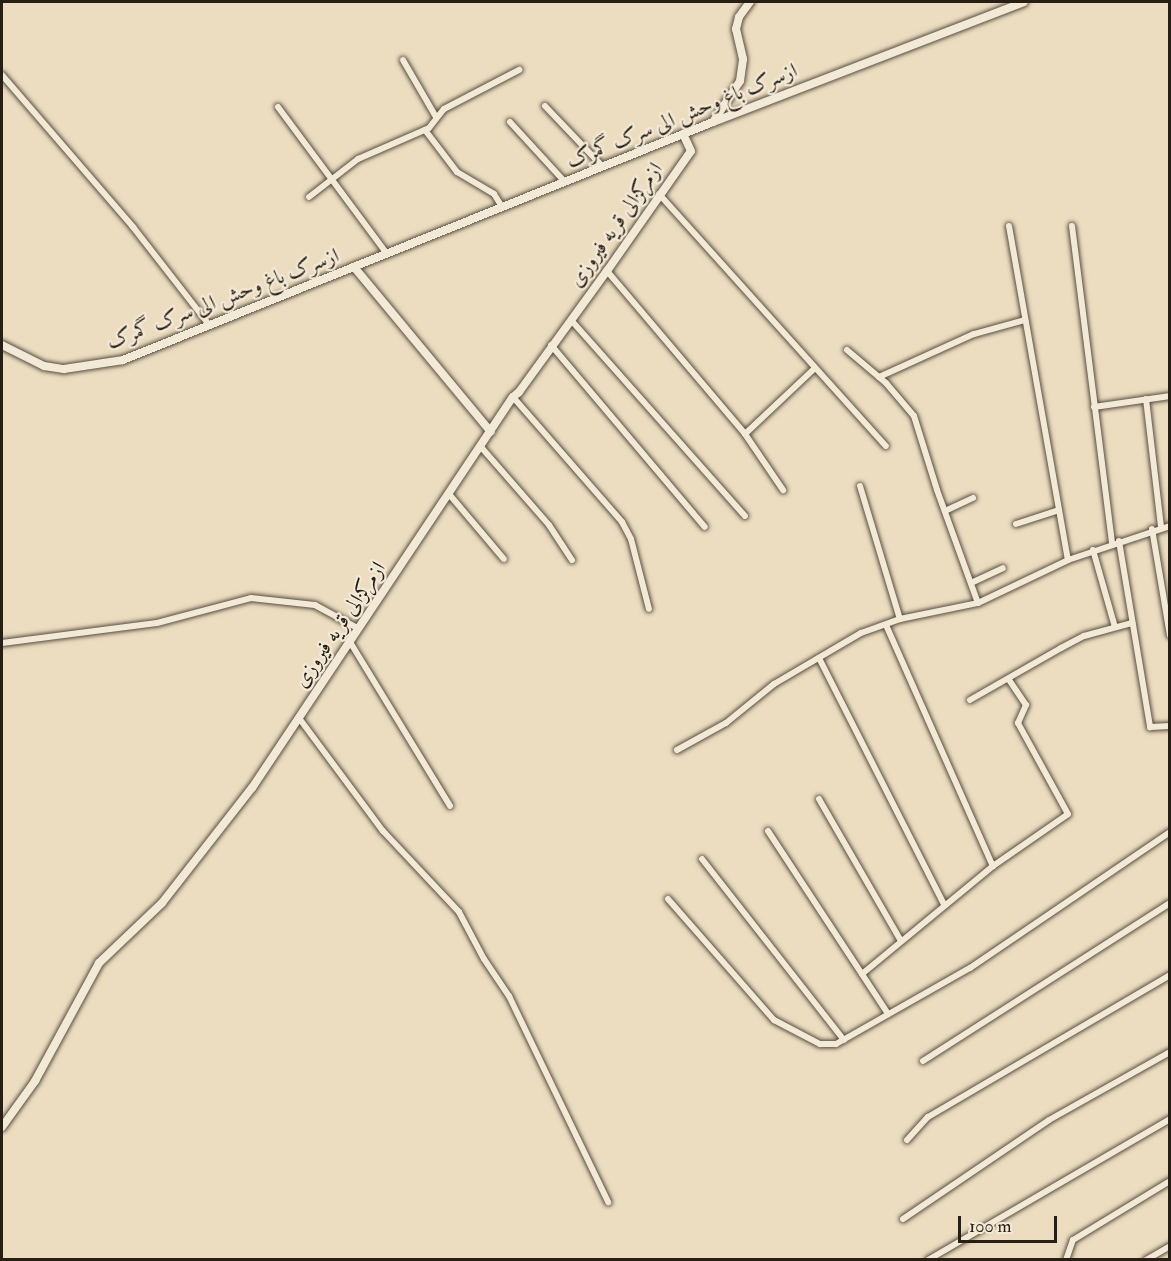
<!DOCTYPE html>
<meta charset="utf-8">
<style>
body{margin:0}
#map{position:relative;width:1171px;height:1261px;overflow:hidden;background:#ecddc1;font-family:"IM FELL Double Pica",Amiri,serif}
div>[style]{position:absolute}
.roads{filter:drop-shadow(0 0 2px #594e3f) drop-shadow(0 0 2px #594e3f)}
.street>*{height:6px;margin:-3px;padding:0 3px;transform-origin:3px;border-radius:3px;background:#f3e9d7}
.secondary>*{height:8px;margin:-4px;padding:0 4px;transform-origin:4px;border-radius:4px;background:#f3e9d7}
span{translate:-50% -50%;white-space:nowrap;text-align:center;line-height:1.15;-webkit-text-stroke:4.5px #f3e9d7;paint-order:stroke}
.street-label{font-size:21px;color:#281f14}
.frame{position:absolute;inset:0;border:3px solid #281f14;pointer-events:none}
.scale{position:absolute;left:958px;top:1216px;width:99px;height:27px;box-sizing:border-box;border:3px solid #281f14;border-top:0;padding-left:8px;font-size:18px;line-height:21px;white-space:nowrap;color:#281f14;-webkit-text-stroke:4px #f3e9d7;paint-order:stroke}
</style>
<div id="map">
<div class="roads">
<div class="street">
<div style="left:403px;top:60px;width:66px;rotate:59.9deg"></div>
<div style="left:2px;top:75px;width:201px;rotate:49.2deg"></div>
<div style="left:133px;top:227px;width:125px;rotate:52.1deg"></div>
<div style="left:545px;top:106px;width:84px;rotate:46.4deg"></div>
<div style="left:278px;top:107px;width:183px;rotate:53.4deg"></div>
<div style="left:510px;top:122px;width:81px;rotate:47.5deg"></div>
<div style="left:425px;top:130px;width:53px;rotate:52.7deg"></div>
<div style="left:457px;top:172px;width:43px;rotate:30.7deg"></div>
<div style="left:494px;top:194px;width:15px;rotate:58deg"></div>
<div style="left:659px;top:194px;width:339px;rotate:48deg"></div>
<div style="left:309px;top:197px;width:62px;rotate:-37.8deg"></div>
<div style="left:358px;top:159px;width:77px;rotate:-23.6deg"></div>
<div style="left:429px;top:128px;width:24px;rotate:-52deg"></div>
<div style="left:444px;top:109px;width:85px;rotate:-27.5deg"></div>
<div style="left:1009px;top:226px;width:339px;rotate:80deg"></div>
<div style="left:1072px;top:226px;width:320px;rotate:82.8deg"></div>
<div style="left:607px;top:271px;width:214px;rotate:49.7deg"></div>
<div style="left:745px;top:434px;width:68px;rotate:55.8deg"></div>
<div style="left:571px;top:320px;width:262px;rotate:48.4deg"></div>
<div style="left:551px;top:345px;width:238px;rotate:49.8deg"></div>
<div style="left:847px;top:350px;width:51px;rotate:40.2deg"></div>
<div style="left:886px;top:383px;width:43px;rotate:49.7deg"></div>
<div style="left:914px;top:416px;width:77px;rotate:72.7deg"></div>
<div style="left:937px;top:490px;width:120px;rotate:70.1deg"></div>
<div style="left:879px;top:377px;width:104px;rotate:-24.4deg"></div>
<div style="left:974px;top:334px;width:53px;rotate:-15.4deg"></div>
<div style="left:513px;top:397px;width:166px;rotate:48.9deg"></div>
<div style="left:622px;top:522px;width:19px;rotate:62deg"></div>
<div style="left:631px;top:539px;width:72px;rotate:75.6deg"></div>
<div style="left:1146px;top:399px;width:129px;rotate:83.3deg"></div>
<div style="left:1094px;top:407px;width:77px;rotate:-8.2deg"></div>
<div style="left:745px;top:434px;width:96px;rotate:-43.3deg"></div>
<div style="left:481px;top:447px;width:103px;rotate:48.9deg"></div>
<div style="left:549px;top:525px;width:42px;rotate:56.7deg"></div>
<div style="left:860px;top:486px;width:139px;rotate:73.3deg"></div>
<div style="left:449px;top:494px;width:85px;rotate:49.8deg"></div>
<div style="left:945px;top:511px;width:31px;rotate:-25deg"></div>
<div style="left:1016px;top:524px;width:45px;rotate:-18deg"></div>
<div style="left:1152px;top:529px;width:108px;rotate:80.4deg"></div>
<div style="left:1119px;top:541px;width:189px;rotate:80.5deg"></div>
<div style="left:1150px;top:727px;width:20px;rotate:-3deg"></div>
<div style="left:1093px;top:550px;width:80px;rotate:74.1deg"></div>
<div style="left:971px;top:583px;width:35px;rotate:-25deg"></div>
<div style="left:886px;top:625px;width:264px;rotate:66.1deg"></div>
<div style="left:350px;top:642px;width:192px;rotate:58.6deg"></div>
<div style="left:2px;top:643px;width:156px;rotate:-7.4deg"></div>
<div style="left:157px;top:623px;width:97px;rotate:-14.9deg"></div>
<div style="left:251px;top:598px;width:64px;rotate:6.2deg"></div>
<div style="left:315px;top:605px;width:50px;rotate:28.6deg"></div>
<div style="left:819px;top:658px;width:276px;rotate:63.1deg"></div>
<div style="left:970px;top:700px;width:105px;rotate:-29.7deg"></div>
<div style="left:1061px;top:648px;width:26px;rotate:-28deg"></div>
<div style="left:1084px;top:636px;width:50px;rotate:-15.2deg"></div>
<div style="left:299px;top:718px;width:141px;rotate:53.4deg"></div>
<div style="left:383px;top:831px;width:111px;rotate:46.8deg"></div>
<div style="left:459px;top:912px;width:53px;rotate:62deg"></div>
<div style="left:484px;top:959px;width:45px;rotate:56deg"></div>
<div style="left:509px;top:996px;width:229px;rotate:64.3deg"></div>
<div style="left:677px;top:750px;width:56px;rotate:-28.9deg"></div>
<div style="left:726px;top:723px;width:62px;rotate:-39.1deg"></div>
<div style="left:774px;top:684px;width:101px;rotate:-30.4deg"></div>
<div style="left:861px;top:633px;width:41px;rotate:-19.7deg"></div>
<div style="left:900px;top:619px;width:80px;rotate:-11.6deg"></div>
<div style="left:978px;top:603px;width:100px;rotate:-25.5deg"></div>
<div style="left:1068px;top:560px;width:108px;rotate:-18.4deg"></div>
<div style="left:819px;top:799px;width:164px;rotate:60deg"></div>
<div style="left:768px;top:831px;width:219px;rotate:56.7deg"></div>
<div style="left:702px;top:859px;width:230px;rotate:51.9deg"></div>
<div style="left:668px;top:899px;width:161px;rotate:48.8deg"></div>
<div style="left:774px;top:1020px;width:52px;rotate:27.6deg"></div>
<div style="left:820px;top:1044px;width:16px"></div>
<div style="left:836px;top:1044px;width:154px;rotate:-29.6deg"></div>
<div style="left:970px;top:968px;width:242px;rotate:-34.2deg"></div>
<div style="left:862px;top:974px;width:170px;rotate:-39.5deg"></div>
<div style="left:993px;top:866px;width:91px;rotate:-34.7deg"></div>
<div style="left:1068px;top:814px;width:104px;rotate:-118.8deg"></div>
<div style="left:1018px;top:723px;width:20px;rotate:-66deg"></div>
<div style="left:1026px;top:705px;width:30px;rotate:-124deg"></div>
<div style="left:923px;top:1061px;width:293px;rotate:-32.6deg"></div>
<div style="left:907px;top:1140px;width:31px;rotate:-48deg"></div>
<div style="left:928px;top:1117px;width:281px;rotate:-30.4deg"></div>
<div style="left:903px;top:1219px;width:176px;rotate:-34.1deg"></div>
<div style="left:1049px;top:1120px;width:139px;rotate:-29.3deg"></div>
<div style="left:928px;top:1260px;width:280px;rotate:-30.2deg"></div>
<div style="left:1066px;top:1260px;width:21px;rotate:-71deg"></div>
<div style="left:1073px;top:1240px;width:114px;rotate:-31.3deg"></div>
<div style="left:1146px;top:1260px;width:28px;rotate:-30deg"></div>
</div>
<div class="secondary">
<div style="left:713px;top:122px;width:49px;rotate:-56.6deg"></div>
<div style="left:740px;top:81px;width:22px;rotate:-82deg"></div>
<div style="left:743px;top:59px;width:31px;rotate:-103deg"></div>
<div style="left:736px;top:29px;width:12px;rotate:-76deg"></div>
<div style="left:739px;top:17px;width:19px;rotate:-54deg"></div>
<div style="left:354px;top:267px;width:214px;rotate:50.3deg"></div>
<div style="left:2px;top:345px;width:47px;rotate:26.6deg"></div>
<div style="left:44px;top:366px;width:20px;rotate:9deg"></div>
<div style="left:64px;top:369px;width:60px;rotate:-8.7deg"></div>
<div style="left:123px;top:360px;width:636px;rotate:-21.97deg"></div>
<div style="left:713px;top:122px;width:333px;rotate:-21.1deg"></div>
<div style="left:2px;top:1127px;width:57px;rotate:-54.3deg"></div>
<div style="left:35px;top:1081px;width:134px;rotate:-61.5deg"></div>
<div style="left:99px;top:963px;width:87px;rotate:-43.6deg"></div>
<div style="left:162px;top:903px;width:146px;rotate:-52deg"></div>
<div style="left:252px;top:788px;width:470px;rotate:-56.3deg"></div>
<div style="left:513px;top:397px;width:8px;rotate:-40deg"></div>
<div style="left:519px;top:392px;width:150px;rotate:-54deg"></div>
<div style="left:607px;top:271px;width:146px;rotate:-55deg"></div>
<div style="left:691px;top:151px;width:19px;rotate:-115deg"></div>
</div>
</div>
<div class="street-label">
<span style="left:682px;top:116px;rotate:-22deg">ازسرک باغ وحش الی سرک گمرک</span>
<span style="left:616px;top:225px;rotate:-55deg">ازمرکزالی قریه فیروزی</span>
<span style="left:223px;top:299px;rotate:-21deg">ازسرک باغ وحش الی سرک گمرک</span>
<span style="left:340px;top:625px;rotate:-56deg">ازمرکزالی قریه فیروزی</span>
</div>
<div class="frame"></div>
<div class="scale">100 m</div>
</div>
